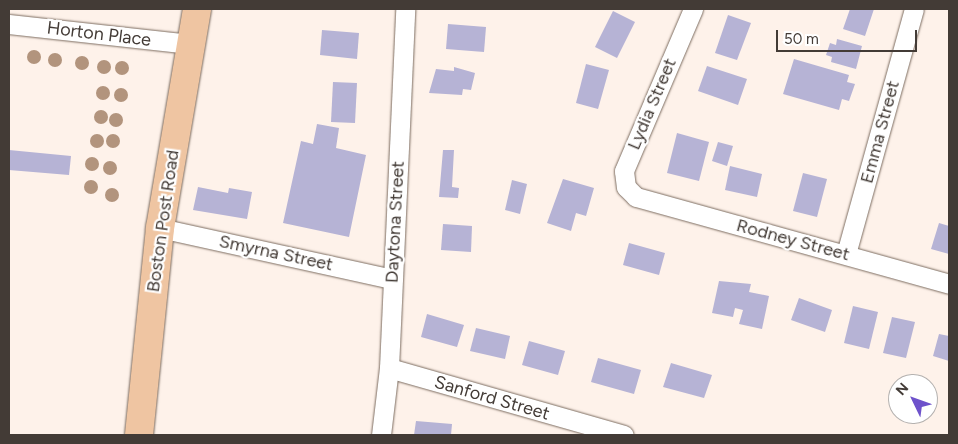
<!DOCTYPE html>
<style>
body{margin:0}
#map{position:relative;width:958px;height:444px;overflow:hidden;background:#fef2ea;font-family:Figtree,sans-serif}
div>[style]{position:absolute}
.building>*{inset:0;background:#b6b3d5}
.roads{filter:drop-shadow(0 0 1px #7d6d61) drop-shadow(0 0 1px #7d6d61)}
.street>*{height:19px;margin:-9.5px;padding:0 9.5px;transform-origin:9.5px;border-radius:9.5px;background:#fff}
.primary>*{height:28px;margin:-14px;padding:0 14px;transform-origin:14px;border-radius:14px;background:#efc5a2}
.trees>*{width:14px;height:14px;margin:-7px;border-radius:50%;background:#b2947d}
span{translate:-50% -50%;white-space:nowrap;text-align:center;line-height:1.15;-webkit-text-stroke:4.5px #fff;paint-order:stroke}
.street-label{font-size:18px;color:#433b36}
.frame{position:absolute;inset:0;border:10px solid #433b36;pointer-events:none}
.north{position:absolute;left:888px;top:374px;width:50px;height:50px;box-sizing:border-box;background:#fff;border:1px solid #b4b1af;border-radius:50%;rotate:312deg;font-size:14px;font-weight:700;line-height:20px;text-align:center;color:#433b36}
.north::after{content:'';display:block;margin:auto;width:18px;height:22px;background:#6e52cb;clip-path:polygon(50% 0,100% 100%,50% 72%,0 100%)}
.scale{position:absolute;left:776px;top:30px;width:141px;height:22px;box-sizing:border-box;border:2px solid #433b36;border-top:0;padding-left:6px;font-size:15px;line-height:18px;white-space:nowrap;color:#433b36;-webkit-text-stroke:4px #fff;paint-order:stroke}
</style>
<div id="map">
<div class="building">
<div style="clip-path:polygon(850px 9px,874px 9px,865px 36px,843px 29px)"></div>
<div style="clip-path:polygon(613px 11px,635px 22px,617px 58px,595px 47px)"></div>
<div style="clip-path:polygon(728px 15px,751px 23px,737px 60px,715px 53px)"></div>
<div style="clip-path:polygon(448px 24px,486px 27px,484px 52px,446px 49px)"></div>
<div style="clip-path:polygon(322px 30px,359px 33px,357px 59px,320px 55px)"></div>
<div style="clip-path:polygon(837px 39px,862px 46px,856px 69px,831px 62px,832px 57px,826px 55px,830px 43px,836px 45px)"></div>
<div style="clip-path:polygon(794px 59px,849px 75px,847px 82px,855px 84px,849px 101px,842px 99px,839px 110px,783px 94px)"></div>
<div style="clip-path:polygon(586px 64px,609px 70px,598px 109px,576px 103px)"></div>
<div style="clip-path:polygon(707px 66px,747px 79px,738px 105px,698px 91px)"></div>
<div style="clip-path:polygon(454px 67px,475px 73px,471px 90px,463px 89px,462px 95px,429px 93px,436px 69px,454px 71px)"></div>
<div style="clip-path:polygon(333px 82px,357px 83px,355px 123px,331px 122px)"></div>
<div style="clip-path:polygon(317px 124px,339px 128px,336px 148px,366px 155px,349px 237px,283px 223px,301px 141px,313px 144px)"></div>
<div style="clip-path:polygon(677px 133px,709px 142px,699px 181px,667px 173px)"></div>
<div style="clip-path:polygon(718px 142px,733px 146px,727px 166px,712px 161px)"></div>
<div style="clip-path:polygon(9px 150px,71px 156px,69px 175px,9px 170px)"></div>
<div style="clip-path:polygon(443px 150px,454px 150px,452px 187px,459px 188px,458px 198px,439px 197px)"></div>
<div style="clip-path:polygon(730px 166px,762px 174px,757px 197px,725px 190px)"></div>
<div style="clip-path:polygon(803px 173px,827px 179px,817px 217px,793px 211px)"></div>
<div style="clip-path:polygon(563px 179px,594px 188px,586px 216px,576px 213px,571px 231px,547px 223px)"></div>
<div style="clip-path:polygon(512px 180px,527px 184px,520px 214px,505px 210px)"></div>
<div style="clip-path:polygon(198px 187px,228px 193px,229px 188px,252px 192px,247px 219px,193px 210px)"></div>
<div style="clip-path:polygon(939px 223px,949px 226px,949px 254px,931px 249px)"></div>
<div style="clip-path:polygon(443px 224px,472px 226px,471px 252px,441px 250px)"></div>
<div style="clip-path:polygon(629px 243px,665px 253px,659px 275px,623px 265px)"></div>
<div style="clip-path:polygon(719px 281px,751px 284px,749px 292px,769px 296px,762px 329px,739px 324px,743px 310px,735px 308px,733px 317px,712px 313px)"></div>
<div style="clip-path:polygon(799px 298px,832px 310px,825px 332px,791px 320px)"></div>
<div style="clip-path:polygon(853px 306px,878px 312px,869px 349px,844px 343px)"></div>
<div style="clip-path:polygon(427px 314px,464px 325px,457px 347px,421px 337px)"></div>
<div style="clip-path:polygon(892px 317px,915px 322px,906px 358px,883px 353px)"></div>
<div style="clip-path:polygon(476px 328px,510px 336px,505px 359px,470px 351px)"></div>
<div style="clip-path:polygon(939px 334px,949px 336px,949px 361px,933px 356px)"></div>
<div style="clip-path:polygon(529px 341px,565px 351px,558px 375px,522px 365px)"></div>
<div style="clip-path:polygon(598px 358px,641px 370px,634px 394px,591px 382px)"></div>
<div style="clip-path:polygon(671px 363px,712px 375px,704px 398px,663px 387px)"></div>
<div style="clip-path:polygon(416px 421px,452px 424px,451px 435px,414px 435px)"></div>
</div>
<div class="roads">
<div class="street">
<div style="left:693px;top:9px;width:176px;rotate:113.1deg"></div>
<div style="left:624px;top:171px;width:16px;rotate:83deg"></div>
<div style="left:626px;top:187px;width:14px;rotate:45deg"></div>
<div style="left:636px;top:197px;width:325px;rotate:15.5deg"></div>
<div style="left:9px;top:24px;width:182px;rotate:6.3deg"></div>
<div style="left:160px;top:228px;width:238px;rotate:12.4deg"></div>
<div style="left:846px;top:254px;width:254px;rotate:-74.5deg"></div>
<div style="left:389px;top:368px;width:244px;rotate:15.9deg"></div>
<div style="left:381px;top:435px;width:67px;rotate:-83.2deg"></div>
<div style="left:389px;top:368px;width:359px;rotate:-87.4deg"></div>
</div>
<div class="primary">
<div style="left:139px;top:435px;width:208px;rotate:-84.2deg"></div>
<div style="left:160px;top:228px;width:222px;rotate:-80.4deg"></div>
</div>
</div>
<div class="trees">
<div style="left:34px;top:57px"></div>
<div style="left:55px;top:60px"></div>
<div style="left:82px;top:63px"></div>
<div style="left:104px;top:67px"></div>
<div style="left:122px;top:68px"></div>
<div style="left:103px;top:93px"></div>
<div style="left:121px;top:95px"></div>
<div style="left:101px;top:117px"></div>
<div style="left:116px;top:120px"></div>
<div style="left:97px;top:141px"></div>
<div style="left:113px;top:141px"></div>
<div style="left:92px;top:164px"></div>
<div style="left:110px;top:168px"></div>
<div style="left:91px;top:187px"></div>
<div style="left:112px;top:195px"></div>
</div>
<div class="street-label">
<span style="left:99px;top:34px;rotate:7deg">Horton Place</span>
<span style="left:652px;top:104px;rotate:-67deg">Lydia Street</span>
<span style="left:880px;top:132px;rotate:-75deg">Emma Street</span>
<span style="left:163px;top:221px;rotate:-82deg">Boston Post Road</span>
<span style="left:395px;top:222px;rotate:-87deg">Daytona Street</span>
<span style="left:793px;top:240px;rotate:15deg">Rodney Street</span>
<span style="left:276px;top:253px;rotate:12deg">Smyrna Street</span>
<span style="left:492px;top:398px;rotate:16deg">Sanford Street</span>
</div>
<div class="frame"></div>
<div class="north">N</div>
<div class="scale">50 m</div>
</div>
